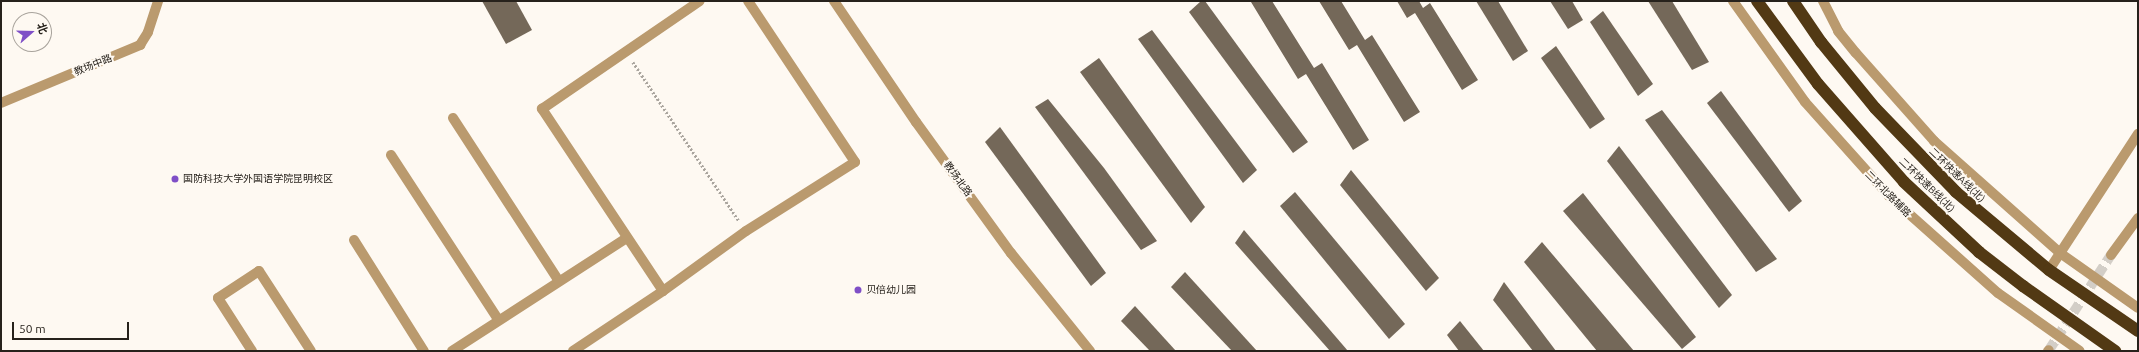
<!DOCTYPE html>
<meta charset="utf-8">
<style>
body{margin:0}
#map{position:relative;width:2139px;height:352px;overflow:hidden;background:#fef9f2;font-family:Ubuntu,"Noto Sans SC",sans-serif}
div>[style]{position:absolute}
.building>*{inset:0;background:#746859}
.minor-tunnel>*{height:10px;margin-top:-5px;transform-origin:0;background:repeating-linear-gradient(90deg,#d3cec7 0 10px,transparent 0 15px)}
.path>*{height:2.5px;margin-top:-1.25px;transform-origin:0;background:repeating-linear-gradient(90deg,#aaa59e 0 2px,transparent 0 4px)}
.minor>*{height:10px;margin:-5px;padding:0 5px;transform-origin:5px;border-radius:5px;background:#ba9a6e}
.highway>*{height:12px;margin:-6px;padding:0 6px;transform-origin:6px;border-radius:6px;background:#523914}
.dots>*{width:11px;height:11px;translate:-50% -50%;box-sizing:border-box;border:2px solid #fef9f2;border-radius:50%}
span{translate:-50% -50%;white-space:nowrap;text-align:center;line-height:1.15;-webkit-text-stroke:4px #fef9f2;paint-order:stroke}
.street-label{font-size:10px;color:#27221c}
.poi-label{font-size:10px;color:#27221c}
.left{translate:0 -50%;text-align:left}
.frame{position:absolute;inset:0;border:2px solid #27221c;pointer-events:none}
.north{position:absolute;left:12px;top:12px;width:40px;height:40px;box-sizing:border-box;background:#fef9f2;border:1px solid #a8a39c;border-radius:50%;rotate:70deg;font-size:11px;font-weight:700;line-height:16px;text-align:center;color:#27221c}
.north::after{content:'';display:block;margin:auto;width:14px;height:18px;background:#7f4fc7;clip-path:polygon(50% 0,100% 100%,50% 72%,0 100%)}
.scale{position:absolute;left:12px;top:322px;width:117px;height:18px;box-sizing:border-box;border:2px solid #27221c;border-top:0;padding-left:5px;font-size:12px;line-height:14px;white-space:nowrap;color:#27221c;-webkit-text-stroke:3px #fef9f2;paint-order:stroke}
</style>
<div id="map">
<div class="building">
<div style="clip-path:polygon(482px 1px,516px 1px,532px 30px,506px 44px)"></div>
<div style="clip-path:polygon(1201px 1px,1205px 1px,1308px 142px,1293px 153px,1189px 12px)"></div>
<div style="clip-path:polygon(1272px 1px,1314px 68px,1322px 63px,1369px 140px,1353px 150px,1306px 74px,1298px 79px,1251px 2px)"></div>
<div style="clip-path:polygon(1319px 1px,1341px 1px,1365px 40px,1372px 35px,1420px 112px,1404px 122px,1357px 45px,1349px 50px)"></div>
<div style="clip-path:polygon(1397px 1px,1419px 1px,1423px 8px,1430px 3px,1478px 80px,1462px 90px,1415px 13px,1407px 18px)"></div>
<div style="clip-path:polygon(1476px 1px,1498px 1px,1528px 51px,1513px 61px)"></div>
<div style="clip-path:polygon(1550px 1px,1572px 1px,1583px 20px,1568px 29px)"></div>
<div style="clip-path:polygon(1648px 1px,1672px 1px,1709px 62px,1692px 70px)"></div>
<div style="clip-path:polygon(1603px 11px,1653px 84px,1638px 96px,1590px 22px)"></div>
<div style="clip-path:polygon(1152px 30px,1257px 170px,1243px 183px,1138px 39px)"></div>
<div style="clip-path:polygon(1556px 46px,1605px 119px,1590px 129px,1541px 58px)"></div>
<div style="clip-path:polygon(1099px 58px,1205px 207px,1191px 223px,1080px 72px)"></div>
<div style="clip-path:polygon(1721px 91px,1802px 201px,1789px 212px,1707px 103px)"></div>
<div style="clip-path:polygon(1048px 99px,1104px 168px,1157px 241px,1141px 250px,1035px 107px)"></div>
<div style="clip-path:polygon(1662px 110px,1777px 259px,1756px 272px,1645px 120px)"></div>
<div style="clip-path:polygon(1000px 127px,1106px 273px,1091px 286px,985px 142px)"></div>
<div style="clip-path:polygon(1619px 146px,1732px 295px,1719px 308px,1607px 161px)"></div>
<div style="clip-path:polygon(1351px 170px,1439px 278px,1426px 291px,1340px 185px)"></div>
<div style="clip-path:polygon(1295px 192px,1405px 324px,1389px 339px,1280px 206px)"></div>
<div style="clip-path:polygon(1583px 193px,1696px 337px,1682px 349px,1563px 211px)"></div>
<div style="clip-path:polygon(1244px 230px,1348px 351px,1330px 351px,1235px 243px)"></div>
<div style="clip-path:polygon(1542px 242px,1634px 351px,1597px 351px,1524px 262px)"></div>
<div style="clip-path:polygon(1185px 272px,1257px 351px,1232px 351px,1171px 287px)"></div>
<div style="clip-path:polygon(1504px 282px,1556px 351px,1533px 351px,1493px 300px)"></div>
<div style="clip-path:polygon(1135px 306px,1176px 351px,1150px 351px,1121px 321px)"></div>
<div style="clip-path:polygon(1460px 321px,1484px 351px,1459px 351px,1447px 335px)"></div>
</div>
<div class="minor-tunnel">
<div style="left:2049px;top:350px;width:113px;rotate:-56.9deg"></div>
</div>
<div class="path">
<div style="left:633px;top:62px;width:191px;rotate:56.3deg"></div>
</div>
<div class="minor">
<div style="left:834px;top:1px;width:146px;rotate:55.9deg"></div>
<div style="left:916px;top:122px;width:162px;rotate:54.1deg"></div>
<div style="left:1011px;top:253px;width:126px;rotate:51.1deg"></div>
<div style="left:1733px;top:1px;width:124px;rotate:54.5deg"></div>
<div style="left:1805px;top:102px;width:126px;rotate:48.2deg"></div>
<div style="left:1889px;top:196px;width:146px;rotate:41.7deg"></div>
<div style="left:1998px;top:293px;width:100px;rotate:35.3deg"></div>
<div style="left:1823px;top:1px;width:34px;rotate:63deg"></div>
<div style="left:1838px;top:31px;width:28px;rotate:51deg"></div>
<div style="left:1856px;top:53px;width:118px;rotate:48.4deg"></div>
<div style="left:1934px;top:141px;width:169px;rotate:41.6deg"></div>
<div style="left:2060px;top:253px;width:95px;rotate:35.2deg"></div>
<div style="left:1px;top:103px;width:151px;rotate:-22.6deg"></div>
<div style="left:140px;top:45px;width:15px;rotate:-58deg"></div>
<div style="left:148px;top:32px;width:33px;rotate:-72deg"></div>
<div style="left:453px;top:118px;width:194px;rotate:57deg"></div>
<div style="left:391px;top:155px;width:196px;rotate:56.9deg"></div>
<div style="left:354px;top:240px;width:131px;rotate:57.8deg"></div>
<div style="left:2111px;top:255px;width:46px;rotate:-53.9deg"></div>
<div style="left:2049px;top:270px;width:163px;rotate:-56.8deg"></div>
<div style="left:663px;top:291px;width:102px;rotate:-35.9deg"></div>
<div style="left:746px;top:231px;width:129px;rotate:-32.3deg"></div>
<div style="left:855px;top:162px;width:193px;rotate:-123.6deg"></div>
<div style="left:252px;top:351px;width:63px;rotate:-122.7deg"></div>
<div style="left:218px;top:298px;width:49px;rotate:-33.4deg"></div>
<div style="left:259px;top:271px;width:95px;rotate:57deg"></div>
<div style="left:452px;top:351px;width:208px;rotate:-32.9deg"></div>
<div style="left:573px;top:351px;width:108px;rotate:-33.7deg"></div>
<div style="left:663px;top:291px;width:219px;rotate:-123.6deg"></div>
<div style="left:542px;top:109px;width:191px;rotate:-34.4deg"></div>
<div style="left:2048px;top:351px;width:1px;rotate:-45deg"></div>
</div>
<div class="highway">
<div style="left:1757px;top:1px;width:103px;rotate:53.7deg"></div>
<div style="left:1818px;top:84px;width:130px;rotate:48.7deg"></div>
<div style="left:1904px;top:182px;width:103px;rotate:43deg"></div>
<div style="left:1979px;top:252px;width:56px;rotate:37.7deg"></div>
<div style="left:2023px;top:286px;width:113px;rotate:35.2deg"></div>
<div style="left:1793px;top:1px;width:50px;rotate:55.7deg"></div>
<div style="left:1821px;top:42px;width:85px;rotate:50.7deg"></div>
<div style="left:1875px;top:108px;width:117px;rotate:46deg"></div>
<div style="left:1956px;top:192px;width:121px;rotate:40deg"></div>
<div style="left:2049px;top:270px;width:108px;rotate:34.4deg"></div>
</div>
<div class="dots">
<div style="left:175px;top:179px;background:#7f4fc7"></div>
<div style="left:858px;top:290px;background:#7f4fc7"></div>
</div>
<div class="street-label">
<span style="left:93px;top:65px;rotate:-22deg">教场中路</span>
<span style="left:1957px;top:175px;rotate:44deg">二环快速A线(北)</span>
<span style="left:958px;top:179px;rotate:54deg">教场北路</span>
<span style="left:1927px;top:185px;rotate:44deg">二环快速B线(北)</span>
<span style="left:1888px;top:194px;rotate:45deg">二环北路辅路</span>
</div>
<div class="poi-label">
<span class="left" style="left:183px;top:179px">国防科技大学外国语学院昆明校区</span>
<span class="left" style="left:866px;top:290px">贝倍幼儿园</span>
</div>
<div class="frame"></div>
<div class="north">北</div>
<div class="scale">50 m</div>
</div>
